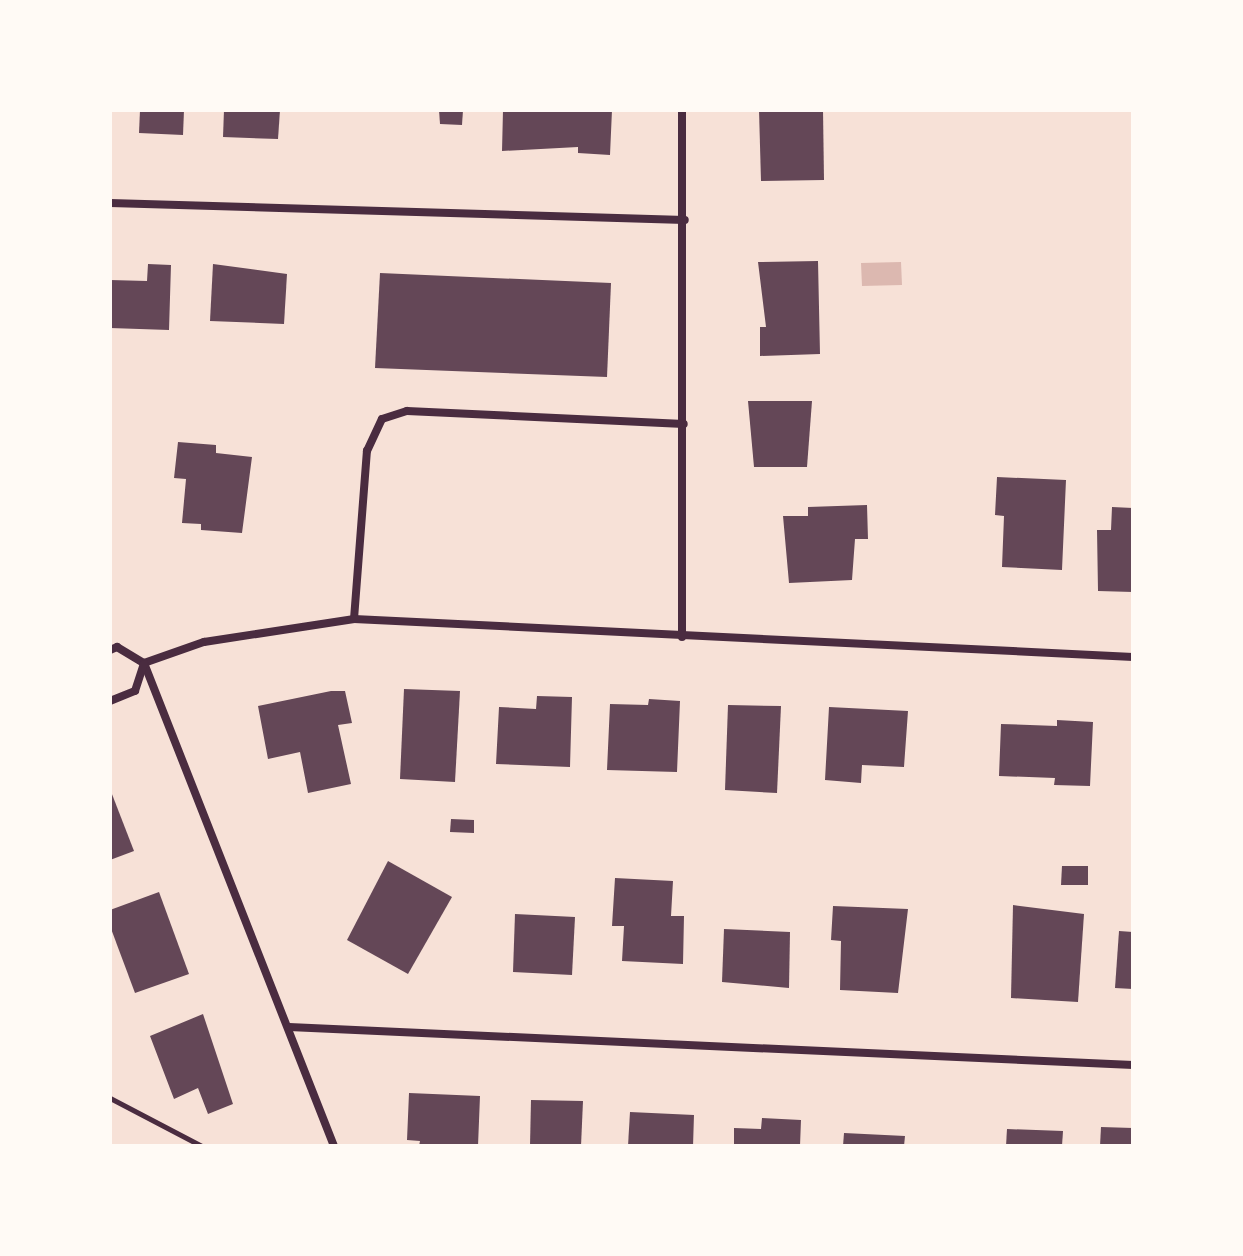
<!DOCTYPE html>
<style>
body{margin:0}
#map{position:relative;width:1243px;height:1256px;overflow:hidden;background:#f7e1d7;font-family:Mulish,sans-serif}
div>[style]{position:absolute}
.water>*{inset:0;background:#dcb8b0}
.building>*{inset:0;background:#644757}
.path>*{height:5px;margin:-2.5px;padding:0 2.5px;transform-origin:2.5px;border-radius:2.5px;background:#4a2c40}
.minor>*{height:8px;margin:-4px;padding:0 4px;transform-origin:4px;border-radius:4px;background:#4a2c40}
span{translate:-50% -50%;white-space:nowrap;text-align:center;line-height:1.15;-webkit-text-stroke:6px #fffaf5;paint-order:stroke}
.frame{position:absolute;inset:0;border:112px solid #fffaf5;pointer-events:none}
</style>
<div id="map">
<div class="water">
<div style="clip-path:polygon(901px 262px,902px 285px,862px 286px,861px 263px)"></div>
</div>
<div class="building">
<div style="clip-path:polygon(140px 110px,184px 110px,183px 135px,139px 133px)"></div>
<div style="clip-path:polygon(224px 110px,280px 110px,278px 139px,223px 137px)"></div>
<div style="clip-path:polygon(439px 110px,463px 110px,462px 125px,440px 124px)"></div>
<div style="clip-path:polygon(503px 110px,612px 110px,610px 155px,578px 153px,578px 147px,502px 151px)"></div>
<div style="clip-path:polygon(759px 110px,823px 110px,824px 180px,761px 181px)"></div>
<div style="clip-path:polygon(818px 261px,820px 354px,760px 356px,760px 327px,766px 327px,758px 262px)"></div>
<div style="clip-path:polygon(148px 264px,171px 265px,169px 330px,110px 328px,110px 280px,147px 281px)"></div>
<div style="clip-path:polygon(213px 264px,287px 274px,284px 324px,210px 321px)"></div>
<div style="clip-path:polygon(380px 273px,611px 283px,607px 377px,375px 368px)"></div>
<div style="clip-path:polygon(748px 401px,812px 401px,807px 467px,754px 467px)"></div>
<div style="clip-path:polygon(178px 442px,216px 445px,216px 453px,252px 457px,242px 533px,201px 530px,201px 524px,182px 523px,186px 479px,174px 478px)"></div>
<div style="clip-path:polygon(997px 477px,1066px 480px,1062px 570px,1002px 567px,1004px 516px,995px 515px)"></div>
<div style="clip-path:polygon(867px 505px,868px 539px,855px 539px,852px 580px,789px 583px,783px 516px,808px 516px,808px 507px)"></div>
<div style="clip-path:polygon(1112px 507px,1133px 508px,1133px 592px,1098px 591px,1097px 530px,1111px 530px)"></div>
<div style="clip-path:polygon(404px 689px,460px 691px,455px 782px,400px 779px)"></div>
<div style="clip-path:polygon(331px 691px,345px 691px,352px 723px,338px 725px,351px 784px,308px 793px,300px 752px,268px 759px,258px 706px)"></div>
<div style="clip-path:polygon(537px 696px,572px 697px,570px 767px,496px 764px,499px 707px,536px 709px)"></div>
<div style="clip-path:polygon(649px 699px,680px 701px,677px 772px,607px 770px,610px 704px,648px 705px)"></div>
<div style="clip-path:polygon(728px 705px,781px 706px,777px 793px,725px 790px)"></div>
<div style="clip-path:polygon(829px 707px,908px 711px,904px 767px,862px 765px,861px 783px,825px 780px)"></div>
<div style="clip-path:polygon(1057px 720px,1093px 722px,1090px 786px,1054px 785px,1055px 778px,999px 776px,1001px 724px,1057px 726px)"></div>
<div style="clip-path:polygon(110px 789px,134px 851px,110px 860px)"></div>
<div style="clip-path:polygon(451px 819px,474px 820px,474px 833px,450px 832px)"></div>
<div style="clip-path:polygon(388px 861px,452px 897px,408px 974px,347px 940px)"></div>
<div style="clip-path:polygon(1062px 866px,1088px 866px,1088px 885px,1061px 885px)"></div>
<div style="clip-path:polygon(615px 878px,673px 881px,671px 916px,684px 916px,683px 964px,622px 961px,624px 926px,612px 926px)"></div>
<div style="clip-path:polygon(159px 892px,189px 974px,135px 993px,110px 926px,110px 910px)"></div>
<div style="clip-path:polygon(1013px 905px,1084px 914px,1078px 1002px,1011px 998px)"></div>
<div style="clip-path:polygon(833px 906px,908px 909px,898px 993px,840px 990px,841px 941px,831px 940px)"></div>
<div style="clip-path:polygon(515px 914px,575px 917px,572px 975px,513px 972px)"></div>
<div style="clip-path:polygon(724px 929px,790px 932px,789px 988px,722px 982px)"></div>
<div style="clip-path:polygon(1119px 931px,1133px 932px,1133px 989px,1115px 988px)"></div>
<div style="clip-path:polygon(203px 1014px,233px 1104px,208px 1114px,198px 1088px,174px 1099px,150px 1036px)"></div>
<div style="clip-path:polygon(409px 1093px,480px 1096px,478px 1146px,419px 1146px,420px 1141px,407px 1140px)"></div>
<div style="clip-path:polygon(531px 1100px,583px 1101px,581px 1146px,530px 1146px)"></div>
<div style="clip-path:polygon(630px 1112px,694px 1115px,693px 1146px,628px 1146px)"></div>
<div style="clip-path:polygon(762px 1118px,801px 1120px,800px 1146px,734px 1146px,734px 1128px,761px 1129px)"></div>
<div style="clip-path:polygon(1101px 1127px,1133px 1128px,1133px 1146px,1100px 1146px)"></div>
<div style="clip-path:polygon(1007px 1129px,1063px 1131px,1062px 1146px,1006px 1146px)"></div>
<div style="clip-path:polygon(844px 1133px,905px 1136px,904px 1146px,843px 1146px)"></div>
</div>
<div class="path">
<div style="left:110px;top:1098px;width:104px;rotate:27.6deg"></div>
</div>
<div class="minor">
<div style="left:682px;top:110px;width:527px;rotate:90deg"></div>
<div style="left:110px;top:203px;width:575px;rotate:1.69deg"></div>
<div style="left:354px;top:619px;width:169px;rotate:-85.6deg"></div>
<div style="left:367px;top:451px;width:35px;rotate:-65deg"></div>
<div style="left:382px;top:419px;width:26px;rotate:-18deg"></div>
<div style="left:407px;top:411px;width:277px;rotate:2.7deg"></div>
<div style="left:110px;top:650px;width:8px;rotate:-23deg"></div>
<div style="left:117px;top:647px;width:31px;rotate:31deg"></div>
<div style="left:144px;top:663px;width:64px;rotate:-19.3deg"></div>
<div style="left:204px;top:642px;width:152px;rotate:-8.7deg"></div>
<div style="left:354px;top:619px;width:780px;rotate:2.79deg"></div>
<div style="left:144px;top:663px;width:519px;rotate:68.53deg"></div>
<div style="left:110px;top:701px;width:27px;rotate:-22deg"></div>
<div style="left:135px;top:691px;width:28px;rotate:-72deg"></div>
<div style="left:289px;top:1027px;width:845px;rotate:2.58deg"></div>
</div>
<div class="frame"></div>
</div>
